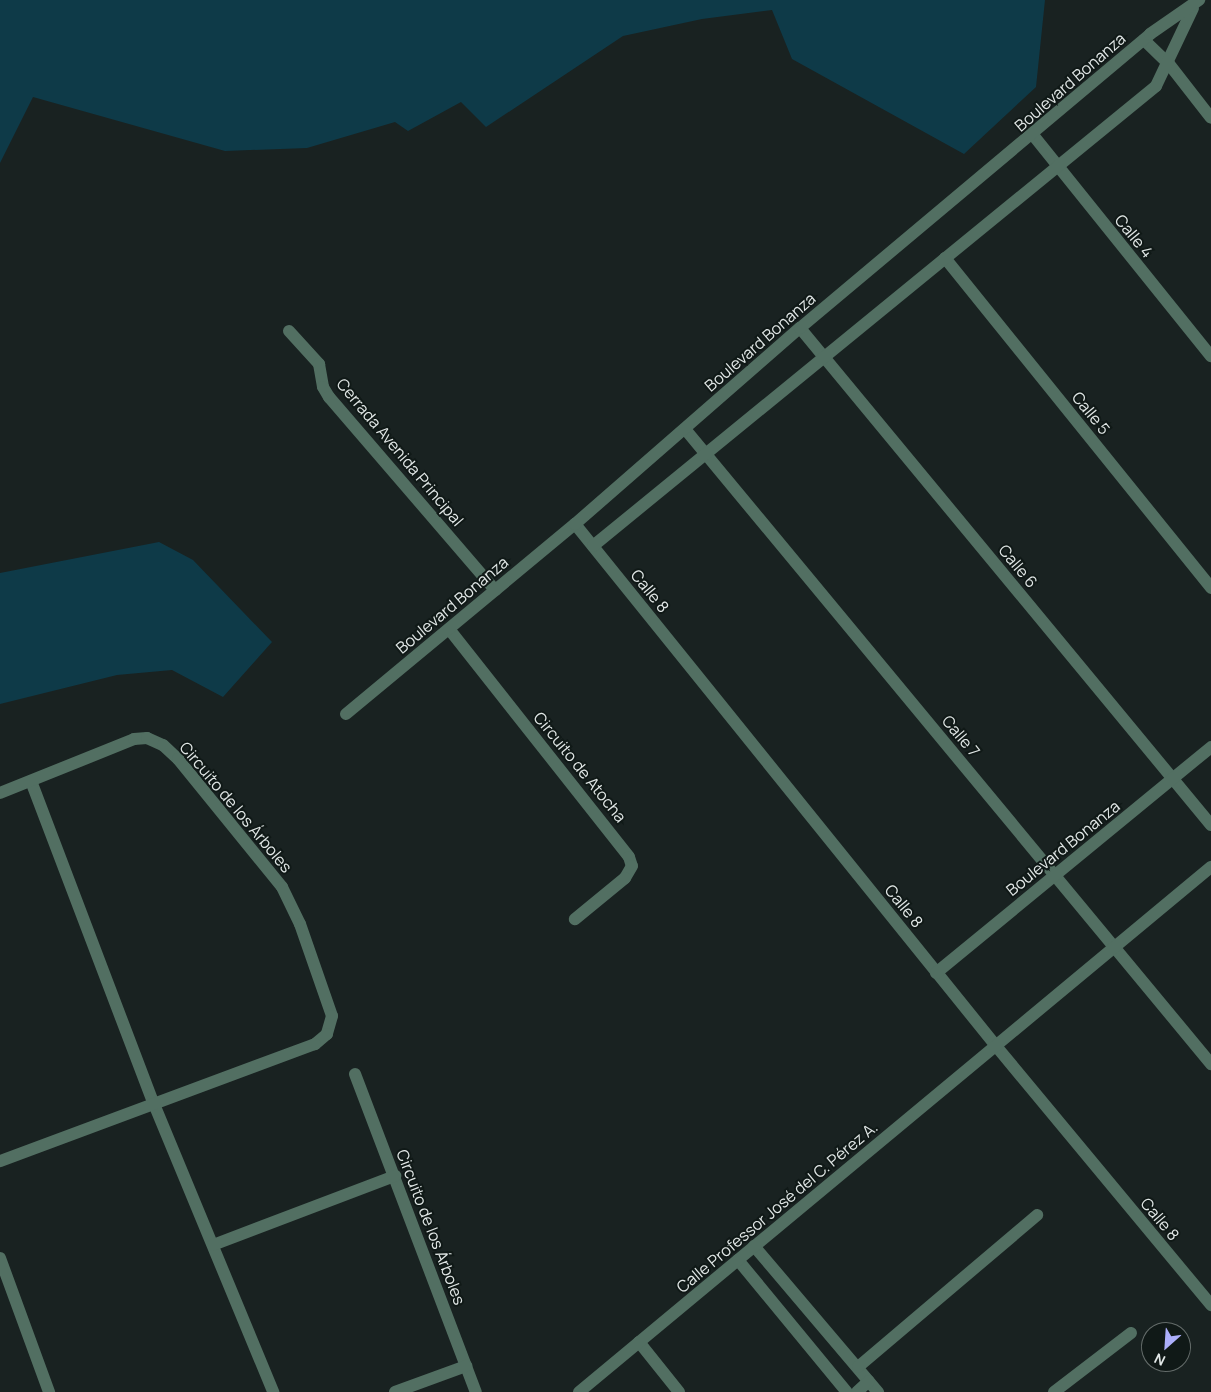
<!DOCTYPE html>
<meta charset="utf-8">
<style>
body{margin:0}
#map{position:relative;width:1211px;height:1392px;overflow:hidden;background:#192221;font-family:Manrope,sans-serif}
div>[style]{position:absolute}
.water>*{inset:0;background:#0e3a48}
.lane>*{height:12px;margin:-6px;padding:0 6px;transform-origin:6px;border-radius:6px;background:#526f62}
.street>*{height:12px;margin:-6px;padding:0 6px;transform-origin:6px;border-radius:6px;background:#526f62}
span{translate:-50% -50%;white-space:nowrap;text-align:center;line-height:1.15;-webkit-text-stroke:4px #101917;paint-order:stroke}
.street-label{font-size:16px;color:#e2e8e7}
.north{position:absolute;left:1141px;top:1322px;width:50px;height:50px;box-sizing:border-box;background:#101917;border:1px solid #646c6a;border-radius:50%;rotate:206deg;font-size:14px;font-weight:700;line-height:20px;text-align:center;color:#e2e8e7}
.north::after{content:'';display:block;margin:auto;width:18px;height:22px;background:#acaffb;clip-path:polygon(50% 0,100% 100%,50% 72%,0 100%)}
</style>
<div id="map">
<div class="water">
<div style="clip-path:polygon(0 0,1045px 0,1036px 87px,964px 154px,792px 59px,772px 10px,702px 19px,623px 36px,486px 127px,461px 102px,408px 131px,395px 122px,307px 148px,225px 151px,33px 97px,0 163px)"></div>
<div style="clip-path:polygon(159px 542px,193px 560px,272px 642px,223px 697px,172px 670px,117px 675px,0 704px,0 573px)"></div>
</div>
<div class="lane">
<div style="left:639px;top:1342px;width:64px;rotate:51.3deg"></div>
</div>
<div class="street">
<div style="left:1144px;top:40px;width:35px;rotate:44deg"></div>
<div style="left:1169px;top:64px;width:68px;rotate:52.1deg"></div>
<div style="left:1033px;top:135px;width:284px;rotate:51.2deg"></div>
<div style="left:945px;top:258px;width:424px;rotate:51.1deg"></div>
<div style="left:800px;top:328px;width:645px;rotate:50.41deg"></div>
<div style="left:289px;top:331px;width:45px;rotate:47.7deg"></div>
<div style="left:319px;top:364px;width:23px;rotate:80deg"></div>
<div style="left:323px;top:387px;width:12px;rotate:59deg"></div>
<div style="left:329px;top:397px;width:255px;rotate:49.3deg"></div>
<div style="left:685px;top:429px;width:825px;rotate:50.36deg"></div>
<div style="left:575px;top:524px;width:671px;rotate:51.11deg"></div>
<div style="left:996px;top:1046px;width:337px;rotate:50.3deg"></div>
<div style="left:593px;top:546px;width:727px;rotate:-39.25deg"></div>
<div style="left:1156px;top:86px;width:86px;rotate:-64.6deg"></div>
<div style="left:449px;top:629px;width:290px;rotate:51.7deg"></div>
<div style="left:629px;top:857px;width:9px;rotate:72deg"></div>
<div style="left:632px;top:866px;width:14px;rotate:120deg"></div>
<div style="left:625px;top:878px;width:65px;rotate:140.6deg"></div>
<div style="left:346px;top:714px;width:298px;rotate:-39.7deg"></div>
<div style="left:575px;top:524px;width:298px;rotate:-41.1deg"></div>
<div style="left:800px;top:328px;width:457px;rotate:-40deg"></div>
<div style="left:1150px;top:34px;width:60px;rotate:-34.8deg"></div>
<div style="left:31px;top:781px;width:346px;rotate:69.2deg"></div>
<div style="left:154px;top:1104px;width:312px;rotate:67.5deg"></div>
<div style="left:0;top:793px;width:144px;rotate:-21.9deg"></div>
<div style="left:134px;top:739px;width:13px;rotate:-4deg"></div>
<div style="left:147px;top:738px;width:17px;rotate:24deg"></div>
<div style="left:163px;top:745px;width:21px;rotate:43deg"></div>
<div style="left:178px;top:759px;width:165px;rotate:50.9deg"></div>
<div style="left:282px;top:887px;width:41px;rotate:64.1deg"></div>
<div style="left:300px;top:924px;width:97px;rotate:70.8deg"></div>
<div style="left:332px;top:1016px;width:19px;rotate:106deg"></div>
<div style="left:327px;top:1034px;width:16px;rotate:140deg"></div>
<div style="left:315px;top:1044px;width:336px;rotate:159.6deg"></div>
<div style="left:936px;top:973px;width:356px;rotate:-39.4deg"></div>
<div style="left:355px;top:1074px;width:340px;rotate:69.2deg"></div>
<div style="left:213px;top:1245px;width:195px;rotate:-20.8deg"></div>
<div style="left:754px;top:1246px;width:192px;rotate:49.7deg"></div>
<div style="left:0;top:1258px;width:143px;rotate:69.9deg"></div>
<div style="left:738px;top:1260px;width:171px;rotate:50.5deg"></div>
<div style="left:858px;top:1367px;width:235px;rotate:-40.3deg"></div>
<div style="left:395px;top:1392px;width:76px;rotate:-20.1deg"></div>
<div style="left:579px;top:1392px;width:822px;rotate:-39.72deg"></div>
<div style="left:857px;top:1392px;width:16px;rotate:-43deg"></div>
<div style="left:1054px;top:1392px;width:97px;rotate:-37.5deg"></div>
</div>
<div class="street-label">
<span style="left:1070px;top:82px;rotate:-41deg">Boulevard Bonanza</span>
<span style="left:1134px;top:236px;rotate:51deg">Calle 4</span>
<span style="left:760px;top:342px;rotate:-41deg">Boulevard Bonanza</span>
<span style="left:1091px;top:413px;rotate:51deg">Calle 5</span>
<span style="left:400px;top:452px;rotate:50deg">Cerrada Avenida Principal</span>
<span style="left:1018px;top:566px;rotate:50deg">Calle 6</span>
<span style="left:650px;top:591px;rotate:51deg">Calle 8</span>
<span style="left:452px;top:605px;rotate:-40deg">Boulevard Bonanza</span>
<span style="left:961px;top:736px;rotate:50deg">Calle 7</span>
<span style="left:580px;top:767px;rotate:51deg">Circuito de Atocha</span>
<span style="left:236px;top:807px;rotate:50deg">Circuito de los Árboles</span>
<span style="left:1063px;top:848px;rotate:-39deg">Boulevard Bonanza</span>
<span style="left:904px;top:906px;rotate:51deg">Calle 8</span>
<span style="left:777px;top:1207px;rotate:-40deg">Calle Professor José del C. Pérez A.</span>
<span style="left:1160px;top:1219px;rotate:50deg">Calle 8</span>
<span style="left:431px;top:1227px;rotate:69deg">Circuito de los Árboles</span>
</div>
<div class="north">N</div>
</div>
